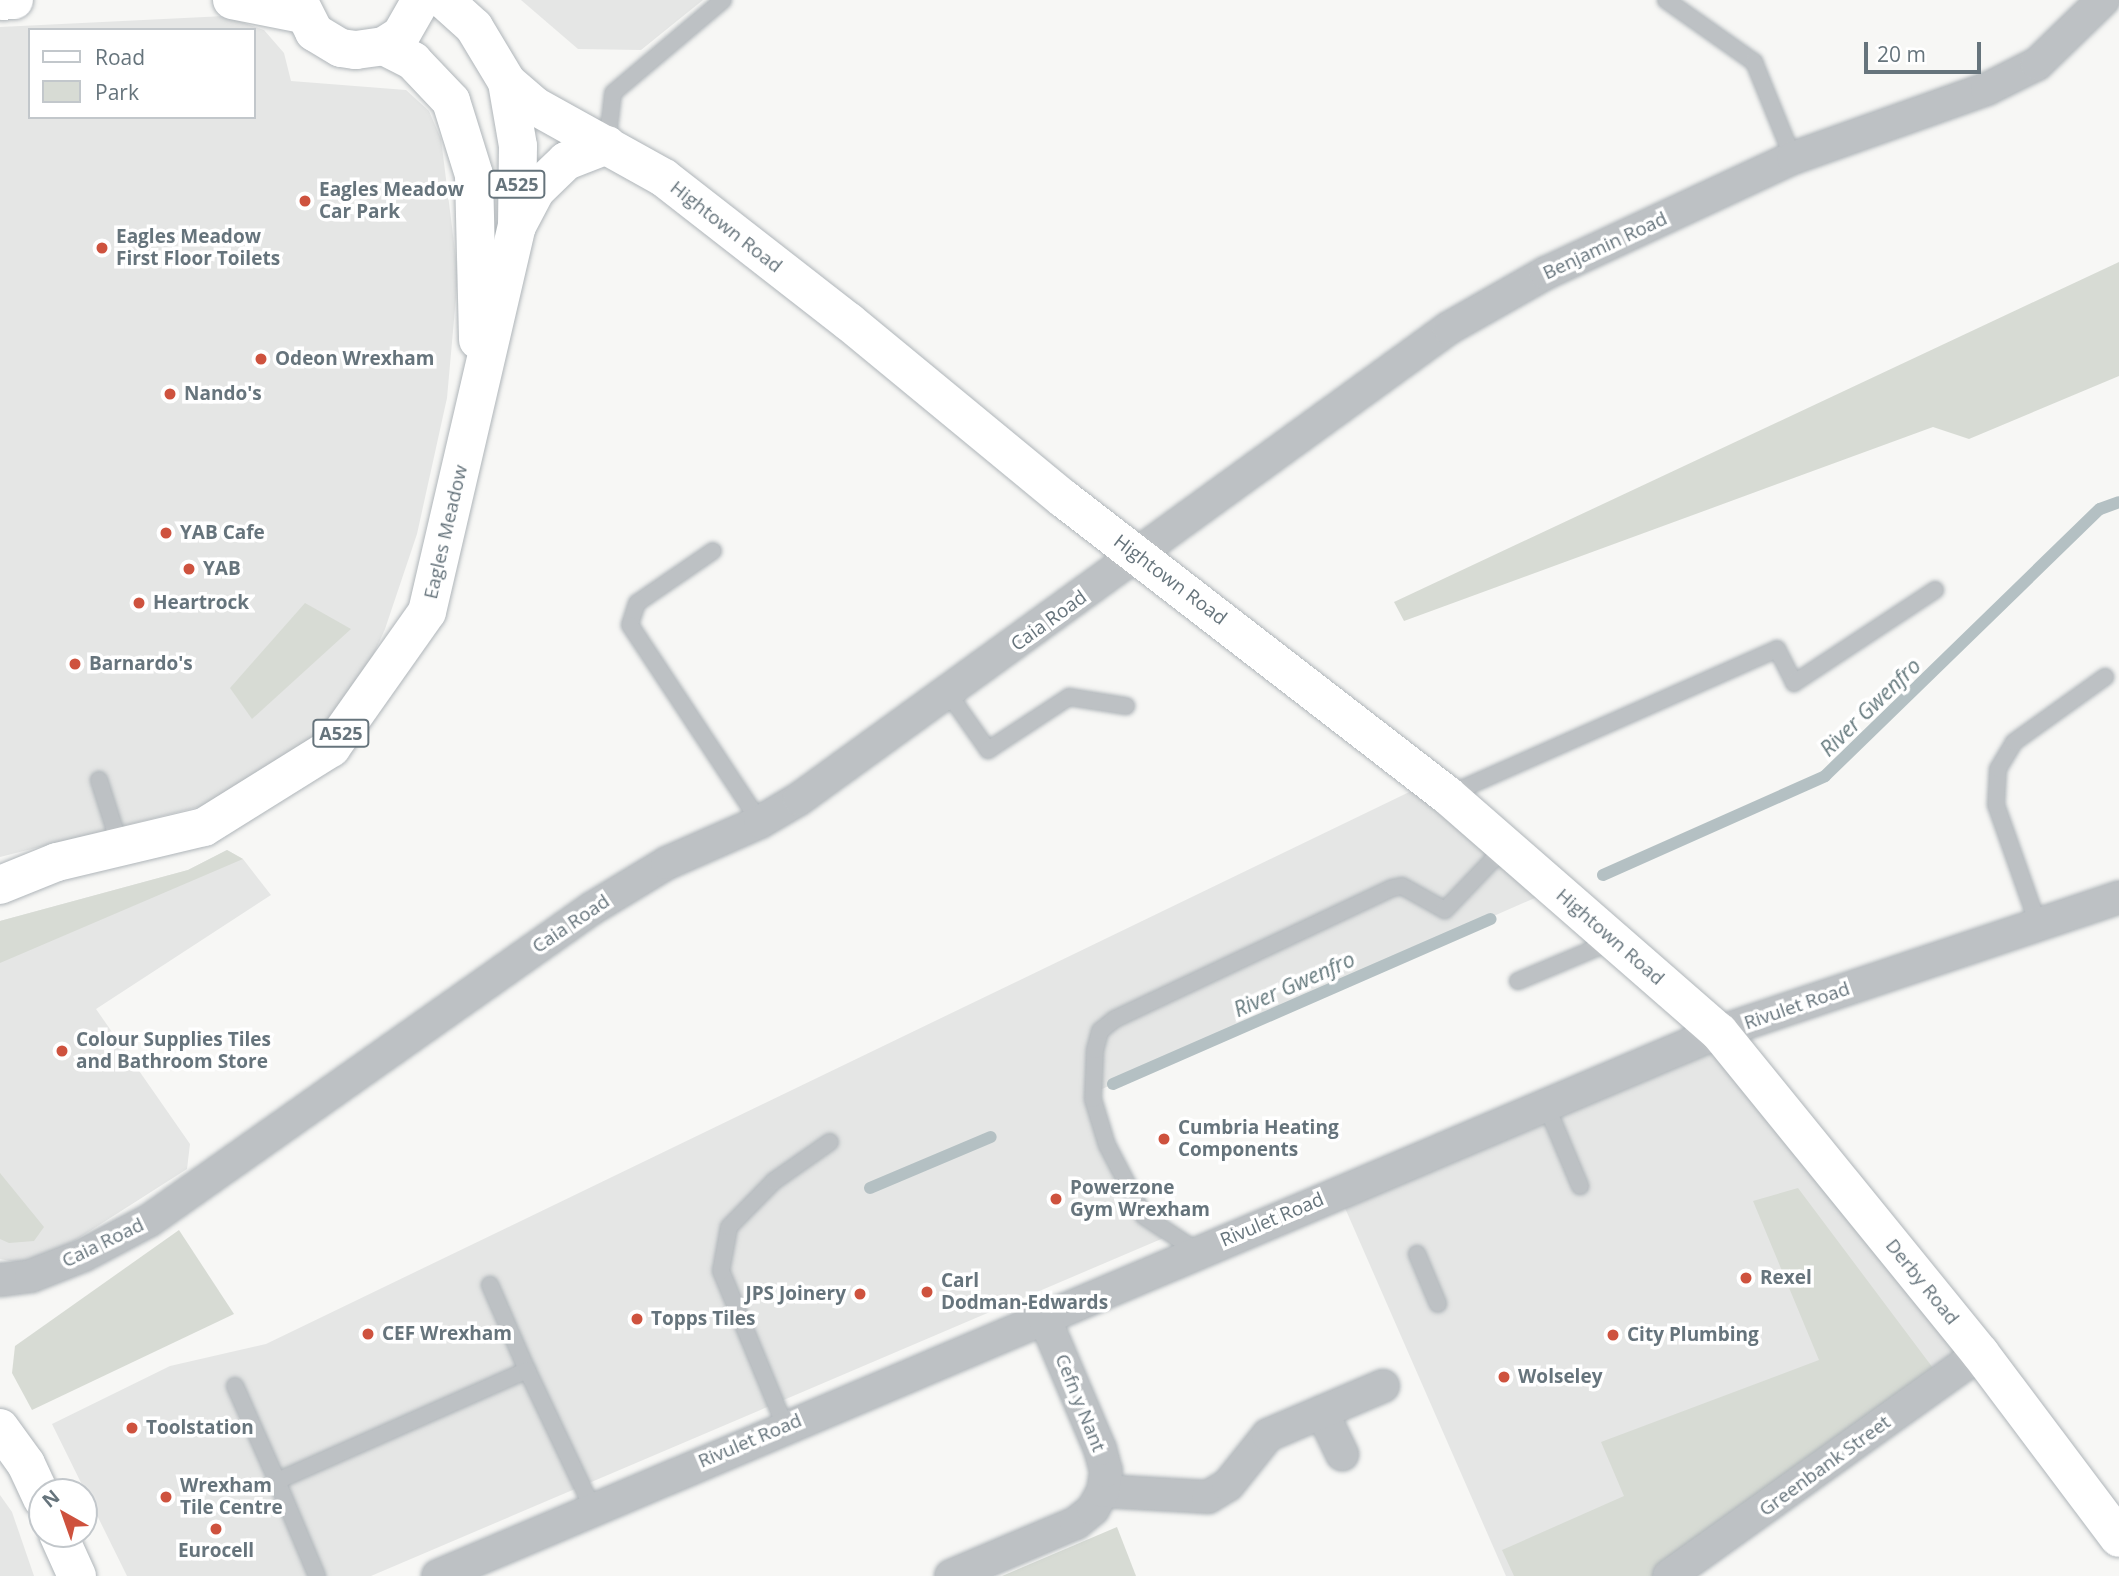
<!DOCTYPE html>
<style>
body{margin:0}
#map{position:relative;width:2119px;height:1576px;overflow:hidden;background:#f7f7f5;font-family:"Open Sans",sans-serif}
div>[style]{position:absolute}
.built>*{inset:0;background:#e5e6e5}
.green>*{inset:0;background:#d7dbd4}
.stream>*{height:12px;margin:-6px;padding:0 6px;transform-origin:6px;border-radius:6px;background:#b4c0c3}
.roads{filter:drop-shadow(0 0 2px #afb5b9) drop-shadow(0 0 2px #afb5b9)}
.lane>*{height:16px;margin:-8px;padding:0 8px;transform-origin:8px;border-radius:8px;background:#bdc1c4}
.street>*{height:32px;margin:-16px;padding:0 16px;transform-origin:16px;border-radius:16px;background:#bdc1c4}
.secondary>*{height:38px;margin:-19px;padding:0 19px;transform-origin:19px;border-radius:19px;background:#fff}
.primary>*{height:38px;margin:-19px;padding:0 19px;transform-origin:19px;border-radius:19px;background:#fff}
.dots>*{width:19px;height:19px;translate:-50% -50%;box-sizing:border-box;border:4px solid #fff;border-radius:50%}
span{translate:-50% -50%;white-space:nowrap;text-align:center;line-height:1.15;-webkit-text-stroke:7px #fff;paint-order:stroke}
.shield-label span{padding:2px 5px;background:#fff;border:2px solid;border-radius:5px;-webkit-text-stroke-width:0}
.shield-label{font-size:18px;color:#66747c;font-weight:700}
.poi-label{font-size:19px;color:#66747c;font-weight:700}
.left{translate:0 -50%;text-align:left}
.right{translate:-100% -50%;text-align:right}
.street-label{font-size:19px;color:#66747c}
.water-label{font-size:21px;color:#667a7e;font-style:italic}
.legend{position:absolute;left:28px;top:28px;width:228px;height:91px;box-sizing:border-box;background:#fff;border:2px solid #c2c7cb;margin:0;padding:9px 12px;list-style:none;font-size:21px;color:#66747c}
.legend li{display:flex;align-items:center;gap:14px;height:35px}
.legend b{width:35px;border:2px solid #c2c7cb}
.north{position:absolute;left:28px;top:1478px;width:70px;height:70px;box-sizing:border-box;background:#fff;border:2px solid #c2c7cb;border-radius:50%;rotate:320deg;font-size:19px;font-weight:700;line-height:28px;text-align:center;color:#66747c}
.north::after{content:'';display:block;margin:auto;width:24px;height:32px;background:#ce523e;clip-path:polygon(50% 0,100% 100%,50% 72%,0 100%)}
.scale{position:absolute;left:1864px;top:42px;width:117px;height:32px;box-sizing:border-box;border:4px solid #66747c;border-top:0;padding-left:9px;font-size:21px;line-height:24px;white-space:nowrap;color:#66747c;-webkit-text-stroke:5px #fff;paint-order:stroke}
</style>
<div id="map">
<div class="built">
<div style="clip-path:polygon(521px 0,703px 0,641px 50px,578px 49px)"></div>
<div style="clip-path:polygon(evenodd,225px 16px,264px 30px,284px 53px,291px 81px,406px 90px,429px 111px,441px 139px,458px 275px,447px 398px,417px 534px,385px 629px,363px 678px,305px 750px,210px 804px,0 857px,0 27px,225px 16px,30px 30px,254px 30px,254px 117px,30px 117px,30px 30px)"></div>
<div style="clip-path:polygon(1430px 782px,1555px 889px,1093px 1093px,1144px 1215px,1173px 1234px,371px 1576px,127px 1576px,52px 1424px,170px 1366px,266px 1344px)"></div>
<div style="clip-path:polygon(227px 850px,243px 859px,271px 895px,96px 1009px,190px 1144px,187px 1169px,49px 1257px,20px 1263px,0 1259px,0 921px,188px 870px)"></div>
<div style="clip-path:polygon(1719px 1032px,1980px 1353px,1669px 1576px,1506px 1576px,1338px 1192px)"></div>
<div style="clip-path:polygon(0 1495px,12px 1512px,34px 1576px,0 1576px)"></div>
</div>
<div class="green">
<div style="clip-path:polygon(2119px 262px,2119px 376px,1969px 439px,1933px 427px,1404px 621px,1394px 602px)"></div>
<div style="clip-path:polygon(305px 603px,351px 629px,252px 719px,230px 688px)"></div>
<div style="clip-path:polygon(227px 850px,243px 859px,0 963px,0 921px,188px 870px)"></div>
<div style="clip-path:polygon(0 1173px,44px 1227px,34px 1241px,9px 1243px,0 1239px)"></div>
<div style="clip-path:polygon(1798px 1188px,1939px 1376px,1658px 1576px,1514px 1576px,1502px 1550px,1624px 1496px,1601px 1442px,1819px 1360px,1753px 1201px)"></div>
<div style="clip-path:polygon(179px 1230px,234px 1314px,32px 1410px,12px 1373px,15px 1346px)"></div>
<div style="clip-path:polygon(1117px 1527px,1136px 1576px,1002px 1576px)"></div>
</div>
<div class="stream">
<div style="left:1603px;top:875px;width:243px;rotate:-24deg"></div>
<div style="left:1825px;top:776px;width:383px;rotate:-44.2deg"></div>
<div style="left:2100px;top:509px;width:20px;rotate:-20deg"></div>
<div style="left:1113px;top:1084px;width:412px;rotate:-23.6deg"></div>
<div style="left:870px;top:1188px;width:131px;rotate:-22.9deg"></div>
</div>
<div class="roads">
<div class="lane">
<div style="left:1666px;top:0;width:108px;rotate:35.2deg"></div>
<div style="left:1754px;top:62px;width:104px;rotate:67.9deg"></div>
<div style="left:607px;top:145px;width:52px;rotate:-83.4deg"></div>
<div style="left:613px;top:93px;width:144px;rotate:-40.2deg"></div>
<div style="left:713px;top:551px;width:92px;rotate:145.6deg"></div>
<div style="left:637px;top:603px;width:23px;rotate:108deg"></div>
<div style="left:630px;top:625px;width:236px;rotate:56.6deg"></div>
<div style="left:948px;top:693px;width:70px;rotate:54.9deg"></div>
<div style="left:988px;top:750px;width:97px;rotate:-33.2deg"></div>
<div style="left:1069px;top:697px;width:58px;rotate:9deg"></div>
<div style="left:99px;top:780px;width:69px;rotate:72.3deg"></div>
<div style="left:1450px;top:794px;width:358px;rotate:-23.9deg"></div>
<div style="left:1777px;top:649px;width:38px;rotate:63deg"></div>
<div style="left:1794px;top:683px;width:169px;rotate:-33.4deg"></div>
<div style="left:2038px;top:924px;width:126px;rotate:-109.4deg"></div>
<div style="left:1996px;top:805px;width:36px;rotate:-87deg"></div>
<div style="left:1998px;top:769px;width:31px;rotate:-59deg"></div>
<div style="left:2014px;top:742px;width:112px;rotate:-35.5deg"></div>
<div style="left:1518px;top:981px;width:103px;rotate:-22.8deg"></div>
<div style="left:1546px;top:1105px;width:88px;rotate:67.2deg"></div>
<div style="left:1197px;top:1251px;width:64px;rotate:-146.6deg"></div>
<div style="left:1144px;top:1216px;width:80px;rotate:-117.5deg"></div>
<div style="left:1107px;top:1145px;width:48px;rotate:-106.9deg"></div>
<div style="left:1093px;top:1099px;width:49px;rotate:-87.7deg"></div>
<div style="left:1095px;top:1050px;width:20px;rotate:-75deg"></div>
<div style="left:1100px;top:1031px;width:19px;rotate:-39deg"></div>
<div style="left:1115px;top:1019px;width:306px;rotate:-25.3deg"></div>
<div style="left:1392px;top:888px;width:10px;rotate:-11deg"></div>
<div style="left:1402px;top:886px;width:49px;rotate:29.2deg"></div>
<div style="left:1445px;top:910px;width:87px;rotate:-46.4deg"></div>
<div style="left:1417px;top:1254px;width:54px;rotate:67.2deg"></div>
<div style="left:490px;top:1285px;width:93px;rotate:66.5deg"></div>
<div style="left:235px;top:1386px;width:104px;rotate:66.1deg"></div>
<div style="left:785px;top:1426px;width:168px;rotate:-112.4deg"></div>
<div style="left:721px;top:1271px;width:45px;rotate:-79.7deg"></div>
<div style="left:729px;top:1227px;width:64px;rotate:-45.6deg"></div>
<div style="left:774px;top:1181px;width:68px;rotate:-34.9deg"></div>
<div style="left:317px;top:1576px;width:103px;rotate:-112.8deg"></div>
<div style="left:277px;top:1481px;width:274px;rotate:-23.9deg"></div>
<div style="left:527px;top:1370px;width:154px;rotate:64.6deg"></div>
</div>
<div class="street">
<div style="left:0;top:1280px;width:31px;rotate:-7deg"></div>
<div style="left:31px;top:1276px;width:57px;rotate:-21.6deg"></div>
<div style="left:84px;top:1255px;width:75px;rotate:-27.9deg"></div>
<div style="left:150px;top:1220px;width:540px;rotate:-35.19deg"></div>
<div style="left:591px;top:909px;width:89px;rotate:-31.2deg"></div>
<div style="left:667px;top:863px;width:102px;rotate:-23.8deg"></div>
<div style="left:760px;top:822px;width:45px;rotate:-30.5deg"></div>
<div style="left:799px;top:799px;width:803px;rotate:-35.93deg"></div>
<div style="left:1449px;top:328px;width:112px;rotate:-29.6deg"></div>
<div style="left:1546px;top:273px;width:272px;rotate:-25deg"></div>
<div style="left:1793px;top:158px;width:206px;rotate:-19.6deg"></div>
<div style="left:1987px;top:89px;width:56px;rotate:-26.6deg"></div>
<div style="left:2037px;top:64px;width:92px;rotate:-44.1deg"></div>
<div style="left:1322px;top:1412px;width:47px;rotate:64.5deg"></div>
<div style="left:1103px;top:1491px;width:105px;rotate:3.3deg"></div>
<div style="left:1208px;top:1497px;width:23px;rotate:-31deg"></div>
<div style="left:1228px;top:1485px;width:64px;rotate:-51.3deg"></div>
<div style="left:1268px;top:1435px;width:125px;rotate:-23.1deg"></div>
<div style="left:438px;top:1576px;width:1392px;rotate:-23.01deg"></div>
<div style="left:1719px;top:1032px;width:422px;rotate:-18.6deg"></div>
<div style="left:951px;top:1576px;width:136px;rotate:-23deg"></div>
<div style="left:1076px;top:1523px;width:22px;rotate:-39deg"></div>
<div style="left:1093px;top:1509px;width:21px;rotate:-61deg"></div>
<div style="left:1103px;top:1491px;width:20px;rotate:-81deg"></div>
<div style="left:1106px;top:1471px;width:23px;rotate:-105deg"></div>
<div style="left:1100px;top:1449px;width:143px;rotate:-113deg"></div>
<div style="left:1669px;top:1576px;width:383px;rotate:-35.6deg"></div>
</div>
<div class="secondary">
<div style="left:507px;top:82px;width:35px;rotate:41deg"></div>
<div style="left:533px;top:105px;width:150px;rotate:29.1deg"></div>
<div style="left:664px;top:178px;width:234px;rotate:37.9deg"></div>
<div style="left:849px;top:322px;width:278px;rotate:39.5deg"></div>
<div style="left:1064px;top:499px;width:484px;rotate:37.7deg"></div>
<div style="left:1447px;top:795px;width:361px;rotate:41.1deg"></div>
<div style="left:1719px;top:1032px;width:414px;rotate:50.9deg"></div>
<div style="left:1980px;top:1353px;width:231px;rotate:53.1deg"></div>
<div style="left:517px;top:226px;width:41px;rotate:-62.2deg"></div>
<div style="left:536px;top:190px;width:42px;rotate:-44deg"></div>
<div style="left:566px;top:161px;width:44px;rotate:-21.3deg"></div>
</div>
<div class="primary">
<div style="left:232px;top:0;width:71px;rotate:11.3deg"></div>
<div style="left:298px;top:0;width:36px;rotate:63deg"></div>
<div style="left:314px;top:32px;width:31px;rotate:31deg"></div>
<div style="left:341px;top:48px;width:15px;rotate:8deg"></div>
<div style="left:356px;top:50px;width:28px;rotate:-8deg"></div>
<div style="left:384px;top:46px;width:20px;rotate:-33deg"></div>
<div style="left:401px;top:35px;width:40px;rotate:-60.3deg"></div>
<div style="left:0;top:1px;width:14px;rotate:-4deg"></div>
<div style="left:384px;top:46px;width:33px;rotate:27deg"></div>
<div style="left:413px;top:61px;width:55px;rotate:46.5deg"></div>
<div style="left:451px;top:101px;width:77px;rotate:72.7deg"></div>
<div style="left:474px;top:175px;width:165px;rotate:88.6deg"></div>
<div style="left:0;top:885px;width:61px;rotate:-22deg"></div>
<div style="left:57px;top:862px;width:151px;rotate:-13.4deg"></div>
<div style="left:204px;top:827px;width:150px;rotate:-31.9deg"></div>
<div style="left:331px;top:748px;width:166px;rotate:-54.8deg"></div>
<div style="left:427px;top:612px;width:396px;rotate:-76.9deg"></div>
<div style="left:517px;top:226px;width:80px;rotate:-89.3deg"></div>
<div style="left:518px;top:146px;width:65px;rotate:-99.8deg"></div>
<div style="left:507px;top:82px;width:64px;rotate:-121deg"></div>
<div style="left:474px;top:27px;width:40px;rotate:-138deg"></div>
<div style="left:0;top:1428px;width:44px;rotate:54.2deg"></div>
<div style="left:26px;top:1464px;width:38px;rotate:65deg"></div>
<div style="left:58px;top:1534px;width:46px;rotate:65.7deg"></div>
</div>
</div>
<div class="dots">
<div style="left:305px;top:201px;background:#ce523e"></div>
<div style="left:102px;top:248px;background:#ce523e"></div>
<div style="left:261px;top:359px;background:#ce523e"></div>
<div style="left:170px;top:394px;background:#ce523e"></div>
<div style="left:166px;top:533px;background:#ce523e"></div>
<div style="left:189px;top:569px;background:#ce523e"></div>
<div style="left:139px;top:603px;background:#ce523e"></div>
<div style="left:75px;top:664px;background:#ce523e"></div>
<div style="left:62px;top:1051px;background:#ce523e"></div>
<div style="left:1164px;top:1139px;background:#ce523e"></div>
<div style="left:1056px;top:1199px;background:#ce523e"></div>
<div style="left:1746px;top:1278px;background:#ce523e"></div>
<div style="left:927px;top:1292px;background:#ce523e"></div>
<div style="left:860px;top:1294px;background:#ce523e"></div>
<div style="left:637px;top:1319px;background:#ce523e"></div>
<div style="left:368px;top:1334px;background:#ce523e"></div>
<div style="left:1613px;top:1335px;background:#ce523e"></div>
<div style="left:1504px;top:1377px;background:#ce523e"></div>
<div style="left:132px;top:1428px;background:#ce523e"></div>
<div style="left:166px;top:1497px;background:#ce523e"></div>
<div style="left:216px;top:1529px;background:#ce523e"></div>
</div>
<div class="shield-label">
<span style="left:517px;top:184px">A525</span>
<span style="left:341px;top:733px">A525</span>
</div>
<div class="poi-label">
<span class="left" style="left:319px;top:201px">Eagles Meadow<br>Car Park</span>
<span class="left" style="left:116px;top:248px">Eagles Meadow<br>First Floor Toilets</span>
<span class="left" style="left:275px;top:359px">Odeon Wrexham</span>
<span class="left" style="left:184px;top:394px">Nando's</span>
<span class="left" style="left:180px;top:533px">YAB Cafe</span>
<span class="left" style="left:203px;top:569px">YAB</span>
<span class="left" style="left:153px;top:603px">Heartrock</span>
<span class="left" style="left:89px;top:664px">Barnardo's</span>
<span class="left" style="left:76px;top:1051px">Colour Supplies Tiles<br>and Bathroom Store</span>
<span class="left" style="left:1178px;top:1139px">Cumbria Heating<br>Components</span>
<span class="left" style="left:1070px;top:1199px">Powerzone<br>Gym Wrexham</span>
<span class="left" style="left:1760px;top:1278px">Rexel</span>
<span class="left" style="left:941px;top:1292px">Carl<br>Dodman-Edwards</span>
<span class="right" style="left:846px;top:1294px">JPS Joinery</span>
<span class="left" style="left:651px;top:1319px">Topps Tiles</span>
<span class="left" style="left:382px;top:1334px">CEF Wrexham</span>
<span class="left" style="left:1627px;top:1335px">City Plumbing</span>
<span class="left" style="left:1518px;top:1377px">Wolseley</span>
<span class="left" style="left:146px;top:1428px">Toolstation</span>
<span class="left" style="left:180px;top:1497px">Wrexham<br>Tile Centre</span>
<span style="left:216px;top:1551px">Eurocell</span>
</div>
<div class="street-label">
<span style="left:726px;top:227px;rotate:38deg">Hightown Road</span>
<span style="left:1605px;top:246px;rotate:-25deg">Benjamin Road</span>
<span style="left:446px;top:532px;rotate:-77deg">Eagles Meadow</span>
<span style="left:1170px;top:580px;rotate:37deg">Hightown Road</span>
<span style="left:1049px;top:621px;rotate:-36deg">Caia Road</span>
<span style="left:571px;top:924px;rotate:-34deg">Caia Road</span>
<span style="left:1610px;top:937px;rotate:41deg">Hightown Road</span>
<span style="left:1797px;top:1006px;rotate:-19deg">Rivulet Road</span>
<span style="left:1272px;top:1220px;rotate:-23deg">Rivulet Road</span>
<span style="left:103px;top:1243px;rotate:-26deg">Caia Road</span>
<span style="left:1922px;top:1282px;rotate:51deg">Derby Road</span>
<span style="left:1080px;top:1403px;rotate:68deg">Cefn y Nant</span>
<span style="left:750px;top:1441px;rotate:-23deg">Rivulet Road</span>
<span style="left:1825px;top:1466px;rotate:-36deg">Greenbank Street</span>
</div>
<div class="water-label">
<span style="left:1870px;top:707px;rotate:-44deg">River Gwenfro</span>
<span style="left:1294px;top:984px;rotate:-24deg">River Gwenfro</span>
</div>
<ul class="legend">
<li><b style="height:9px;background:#fff"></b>Road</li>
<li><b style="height:19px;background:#d7dbd4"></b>Park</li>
</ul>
<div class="north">N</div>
<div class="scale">20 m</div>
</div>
